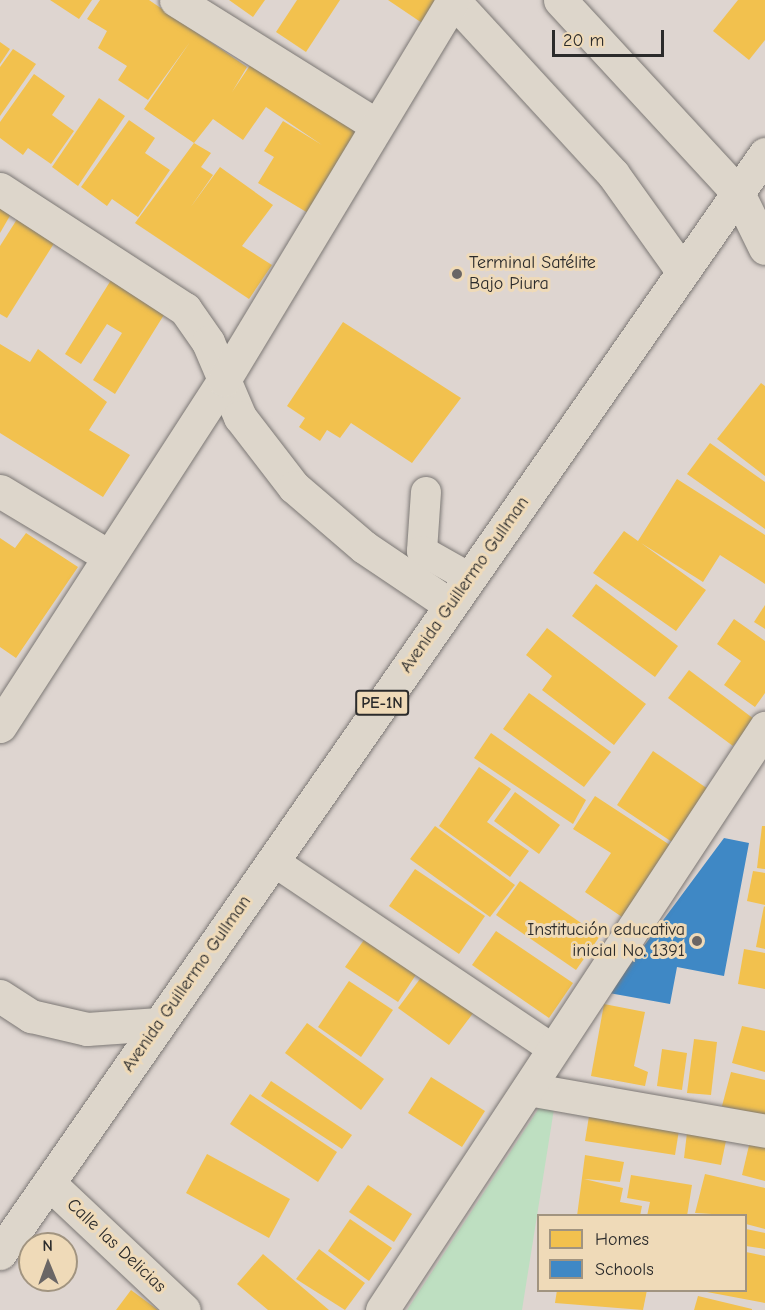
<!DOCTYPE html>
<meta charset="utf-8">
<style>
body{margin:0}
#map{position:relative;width:765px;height:1310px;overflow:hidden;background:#ded5d0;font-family:"Comic Neue",sans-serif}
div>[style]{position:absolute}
.green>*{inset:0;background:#bedfc1}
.homes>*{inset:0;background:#f2c14e}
.schools>*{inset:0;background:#3f88c5}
.roads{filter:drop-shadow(0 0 2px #7c7875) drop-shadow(0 0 2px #7c7875)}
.pedestrian>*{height:30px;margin:-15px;padding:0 15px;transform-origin:15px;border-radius:15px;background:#ddd6cb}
.minor>*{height:33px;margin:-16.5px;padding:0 16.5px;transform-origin:16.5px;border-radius:16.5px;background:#ddd6cb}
.primary>*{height:33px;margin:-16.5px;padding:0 16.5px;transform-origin:16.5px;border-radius:16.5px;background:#ddd6cb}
.dots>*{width:16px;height:16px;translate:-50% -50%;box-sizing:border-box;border:3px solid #efdab8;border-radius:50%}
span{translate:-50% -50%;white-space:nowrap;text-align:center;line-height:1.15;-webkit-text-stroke:6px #efdab8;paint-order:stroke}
.shield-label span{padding:2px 4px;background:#efdab8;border:2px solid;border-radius:4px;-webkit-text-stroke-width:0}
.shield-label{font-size:16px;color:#2b2b2b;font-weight:700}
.poi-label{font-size:18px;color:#2b2b2b}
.left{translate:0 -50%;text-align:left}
.right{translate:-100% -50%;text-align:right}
.street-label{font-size:18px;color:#2b2b2b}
.legend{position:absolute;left:537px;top:1214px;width:210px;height:78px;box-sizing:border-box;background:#efdab8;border:2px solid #a19480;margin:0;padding:8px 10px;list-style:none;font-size:18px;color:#2b2b2b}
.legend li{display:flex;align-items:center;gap:12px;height:30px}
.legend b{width:30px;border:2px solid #a19480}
.north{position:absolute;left:18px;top:1232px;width:60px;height:60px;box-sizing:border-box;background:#efdab8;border:2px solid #a19480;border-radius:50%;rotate:359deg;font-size:16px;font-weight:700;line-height:24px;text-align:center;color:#2b2b2b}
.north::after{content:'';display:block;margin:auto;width:21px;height:27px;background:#6a6665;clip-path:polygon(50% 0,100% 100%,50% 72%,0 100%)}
.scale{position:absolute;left:552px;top:30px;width:112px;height:27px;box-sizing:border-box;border:3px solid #2b2b2b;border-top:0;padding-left:8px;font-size:18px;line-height:21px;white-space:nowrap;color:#2b2b2b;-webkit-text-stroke:4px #efdab8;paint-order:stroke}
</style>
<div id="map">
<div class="green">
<div style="clip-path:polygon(539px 1108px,554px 1109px,522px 1310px,407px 1310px)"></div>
</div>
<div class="homes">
<div style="clip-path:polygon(50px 0,92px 0,79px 19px)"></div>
<div style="clip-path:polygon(100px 0,149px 0,247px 67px,232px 92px,255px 58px,361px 129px,308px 213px,258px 183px,274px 157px,264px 151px,283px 121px,322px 145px,266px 107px,243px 140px,213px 119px,194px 143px,144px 109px,190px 42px,148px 100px,118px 80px,127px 66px,98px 48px,107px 31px,87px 19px)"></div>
<div style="clip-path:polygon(229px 0,265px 0,253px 17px)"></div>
<div style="clip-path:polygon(297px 0,340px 0,306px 52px,276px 32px)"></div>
<div style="clip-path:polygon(388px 0,446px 0,428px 27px)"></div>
<div style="clip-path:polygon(738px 0,765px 0,765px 40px,749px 60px,713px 31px)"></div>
<div style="clip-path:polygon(0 42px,10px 49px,0 64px)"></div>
<div style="clip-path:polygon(13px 49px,36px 64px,0 116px,0 67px)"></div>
<div style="clip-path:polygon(34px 74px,65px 96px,52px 115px,74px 131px,51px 164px,28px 148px,23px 155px,0 138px,0 122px)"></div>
<div style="clip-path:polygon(99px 98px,125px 116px,78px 186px,52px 167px)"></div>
<div style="clip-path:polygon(129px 120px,155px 138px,145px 153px,170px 170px,138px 217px,112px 199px,107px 206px,81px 187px)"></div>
<div style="clip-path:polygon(194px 143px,211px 153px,201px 167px,213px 175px,190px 208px,220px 167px,273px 205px,242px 246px,272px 265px,249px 299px,135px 223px)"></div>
<div style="clip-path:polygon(0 207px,11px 214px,0 233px)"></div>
<div style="clip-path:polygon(21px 213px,58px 237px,7px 318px,0 314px,0 246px)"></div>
<div style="clip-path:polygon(116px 272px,170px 305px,115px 394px,93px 380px,122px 333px,107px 324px,81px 364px,65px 354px)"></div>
<div style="clip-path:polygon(343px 322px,461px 398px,412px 463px,351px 423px,340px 438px,327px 430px,320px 441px,299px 427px,305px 418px,287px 406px)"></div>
<div style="clip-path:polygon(0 344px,30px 362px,38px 349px,107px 402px,89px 430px,130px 455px,103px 497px,0 433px)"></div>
<div style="clip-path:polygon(761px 383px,765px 386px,765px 476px,717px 439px)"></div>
<div style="clip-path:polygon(710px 443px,765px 482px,765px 529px,687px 474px)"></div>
<div style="clip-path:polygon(677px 479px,765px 535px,765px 584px,720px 555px,703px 582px,641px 543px,706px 590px,676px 631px,593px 573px,624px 531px,638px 541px)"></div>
<div style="clip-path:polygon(26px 533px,78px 567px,16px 658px,0 647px,0 538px,15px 548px)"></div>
<div style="clip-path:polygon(596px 584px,678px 646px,655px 677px,572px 616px)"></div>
<div style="clip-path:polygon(765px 605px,765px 629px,754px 622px)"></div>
<div style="clip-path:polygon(734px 619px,765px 641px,765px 693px,755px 707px,724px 685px,741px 661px,717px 644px)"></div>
<div style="clip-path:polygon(547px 628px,646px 704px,614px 745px,542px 690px,552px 676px,526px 655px)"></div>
<div style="clip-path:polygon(689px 670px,754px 719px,733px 746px,668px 698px)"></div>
<div style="clip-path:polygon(529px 693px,611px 752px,584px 787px,503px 729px)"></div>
<div style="clip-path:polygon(491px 733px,586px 800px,573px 824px,474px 758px)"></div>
<div style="clip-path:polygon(653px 751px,708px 789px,672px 842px,617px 805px)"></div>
<div style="clip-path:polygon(479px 767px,511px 789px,487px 822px,529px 851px,510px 877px,439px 826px)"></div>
<div style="clip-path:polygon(515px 792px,560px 825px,539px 854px,494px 821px)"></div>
<div style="clip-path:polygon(595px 796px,676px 849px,628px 921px,585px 892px,611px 853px,573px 829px)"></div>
<div style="clip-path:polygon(435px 826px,515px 885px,490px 917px,410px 859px)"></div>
<div style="clip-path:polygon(762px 826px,765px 826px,765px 869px,757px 868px)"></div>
<div style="clip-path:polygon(415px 869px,485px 916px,459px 954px,389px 906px)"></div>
<div style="clip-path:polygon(753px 871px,765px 873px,765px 905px,747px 901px)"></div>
<div style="clip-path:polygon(520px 881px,600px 936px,576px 970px,496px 915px)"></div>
<div style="clip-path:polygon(764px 906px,765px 907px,765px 949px,756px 947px)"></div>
<div style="clip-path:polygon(373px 927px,425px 961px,398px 1002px,345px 967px)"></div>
<div style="clip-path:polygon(496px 931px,573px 983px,549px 1018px,472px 965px)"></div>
<div style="clip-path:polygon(744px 949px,765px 953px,765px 989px,738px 984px)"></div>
<div style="clip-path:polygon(429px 967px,480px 1004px,449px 1045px,398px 1008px)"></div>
<div style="clip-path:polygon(349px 981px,393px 1010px,361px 1057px,318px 1027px)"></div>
<div style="clip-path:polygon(604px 1004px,645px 1012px,634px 1066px,648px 1072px,645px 1086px,591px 1076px)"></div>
<div style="clip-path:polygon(307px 1023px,384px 1079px,361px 1110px,285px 1053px)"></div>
<div style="clip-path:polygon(742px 1026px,765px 1031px,765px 1072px,732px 1063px)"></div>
<div style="clip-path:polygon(694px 1039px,717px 1042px,711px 1095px,687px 1093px)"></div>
<div style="clip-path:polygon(662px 1049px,687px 1053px,682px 1090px,657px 1086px)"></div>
<div style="clip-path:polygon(731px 1072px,765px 1080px,765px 1116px,722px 1106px)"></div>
<div style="clip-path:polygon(431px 1077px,485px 1111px,462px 1147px,408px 1113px)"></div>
<div style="clip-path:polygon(271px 1081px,352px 1135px,342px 1149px,261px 1096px)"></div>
<div style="clip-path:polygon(250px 1094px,337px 1152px,318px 1182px,230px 1124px)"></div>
<div style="clip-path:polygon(590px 1110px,680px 1124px,675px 1155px,585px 1141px)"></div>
<div style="clip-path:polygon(688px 1124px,728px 1131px,721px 1165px,684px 1158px)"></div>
<div style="clip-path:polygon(751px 1137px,765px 1140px,765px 1181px,742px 1175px)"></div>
<div style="clip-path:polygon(207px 1154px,290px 1199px,269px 1238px,186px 1193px)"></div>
<div style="clip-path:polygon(585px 1155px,624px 1162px,620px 1182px,584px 1179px,623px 1188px,620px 1202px,642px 1206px,640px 1216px,577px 1216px)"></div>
<div style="clip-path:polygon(705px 1174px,765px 1188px,765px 1229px,746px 1224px,746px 1216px,695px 1213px)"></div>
<div style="clip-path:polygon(631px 1175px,692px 1185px,687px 1216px,647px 1216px,650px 1202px,627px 1198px)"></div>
<div style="clip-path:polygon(368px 1185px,412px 1214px,394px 1242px,349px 1212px)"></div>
<div style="clip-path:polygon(350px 1219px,392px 1248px,369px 1281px,328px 1251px)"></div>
<div style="clip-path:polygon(746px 1229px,765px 1233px,765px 1249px,746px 1246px)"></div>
<div style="clip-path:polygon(319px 1249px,365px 1283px,345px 1310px,296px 1279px)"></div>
<div style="clip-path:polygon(746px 1252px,765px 1256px,765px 1303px,707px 1292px,746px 1290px)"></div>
<div style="clip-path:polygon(263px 1254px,329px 1310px,268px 1310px,237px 1284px)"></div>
<div style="clip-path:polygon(131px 1290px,158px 1310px,116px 1310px)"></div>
<div style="clip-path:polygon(557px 1290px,647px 1290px,643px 1310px,555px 1303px)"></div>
<div style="clip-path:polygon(698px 1296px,752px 1309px,752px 1310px,694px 1310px)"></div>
</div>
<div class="schools">
<div style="clip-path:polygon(724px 838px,749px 843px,724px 976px,677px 967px,670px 1004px,609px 993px)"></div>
</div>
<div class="roads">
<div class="pedestrian">
<div style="left:426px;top:492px;width:59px;rotate:93.9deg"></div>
<div style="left:422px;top:551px;width:55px;rotate:29.4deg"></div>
<div style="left:273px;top:861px;width:337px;rotate:33.9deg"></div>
</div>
<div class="minor">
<div style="left:176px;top:0;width:236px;rotate:32deg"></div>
<div style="left:453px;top:0;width:236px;rotate:47.4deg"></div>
<div style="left:613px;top:174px;width:120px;rotate:54.5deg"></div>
<div style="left:560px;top:0;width:263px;rotate:47.3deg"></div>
<div style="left:738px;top:193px;width:61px;rotate:63.9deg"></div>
<div style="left:0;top:189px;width:221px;rotate:33deg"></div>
<div style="left:185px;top:309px;width:40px;rotate:55.1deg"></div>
<div style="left:208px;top:342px;width:82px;rotate:66.9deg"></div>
<div style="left:240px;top:417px;width:88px;rotate:52.4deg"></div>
<div style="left:294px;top:487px;width:92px;rotate:40.6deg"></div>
<div style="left:364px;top:547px;width:104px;rotate:34deg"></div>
<div style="left:0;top:491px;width:126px;rotate:31deg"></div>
<div style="left:0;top:726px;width:412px;rotate:-57.1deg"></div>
<div style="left:224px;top:380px;width:444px;rotate:-58.9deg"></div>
<div style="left:0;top:996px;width:37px;rotate:33deg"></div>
<div style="left:31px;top:1016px;width:57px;rotate:13.1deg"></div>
<div style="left:87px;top:1029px;width:72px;rotate:-4deg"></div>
<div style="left:528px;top:1089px;width:241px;rotate:10deg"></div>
<div style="left:49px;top:1183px;width:185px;rotate:43.3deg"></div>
<div style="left:382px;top:1310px;width:697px;rotate:-56.65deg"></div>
</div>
<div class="primary">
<div style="left:0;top:1253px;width:1339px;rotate:-55.16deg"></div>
</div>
</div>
<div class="dots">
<div style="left:457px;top:274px;background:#6a6665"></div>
<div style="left:697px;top:941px;background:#6a6665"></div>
</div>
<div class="shield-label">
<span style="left:382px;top:703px">PE-1N</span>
</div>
<div class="poi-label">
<span class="left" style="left:469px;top:274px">Terminal Satélite<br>Bajo Piura</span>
<span class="right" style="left:685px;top:941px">Institución educativa<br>inicial No. 1391</span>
</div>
<div class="street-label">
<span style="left:465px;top:585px;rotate:-55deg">Avenida Guillermo Gullman</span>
<span style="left:187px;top:984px;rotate:-55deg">Avenida Guillermo Gullman</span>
<span style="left:116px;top:1246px;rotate:43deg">Calle las Delicias</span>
</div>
<ul class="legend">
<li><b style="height:16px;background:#f2c14e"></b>Homes</li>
<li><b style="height:16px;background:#3f88c5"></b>Schools</li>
</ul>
<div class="north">N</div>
<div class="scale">20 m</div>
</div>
